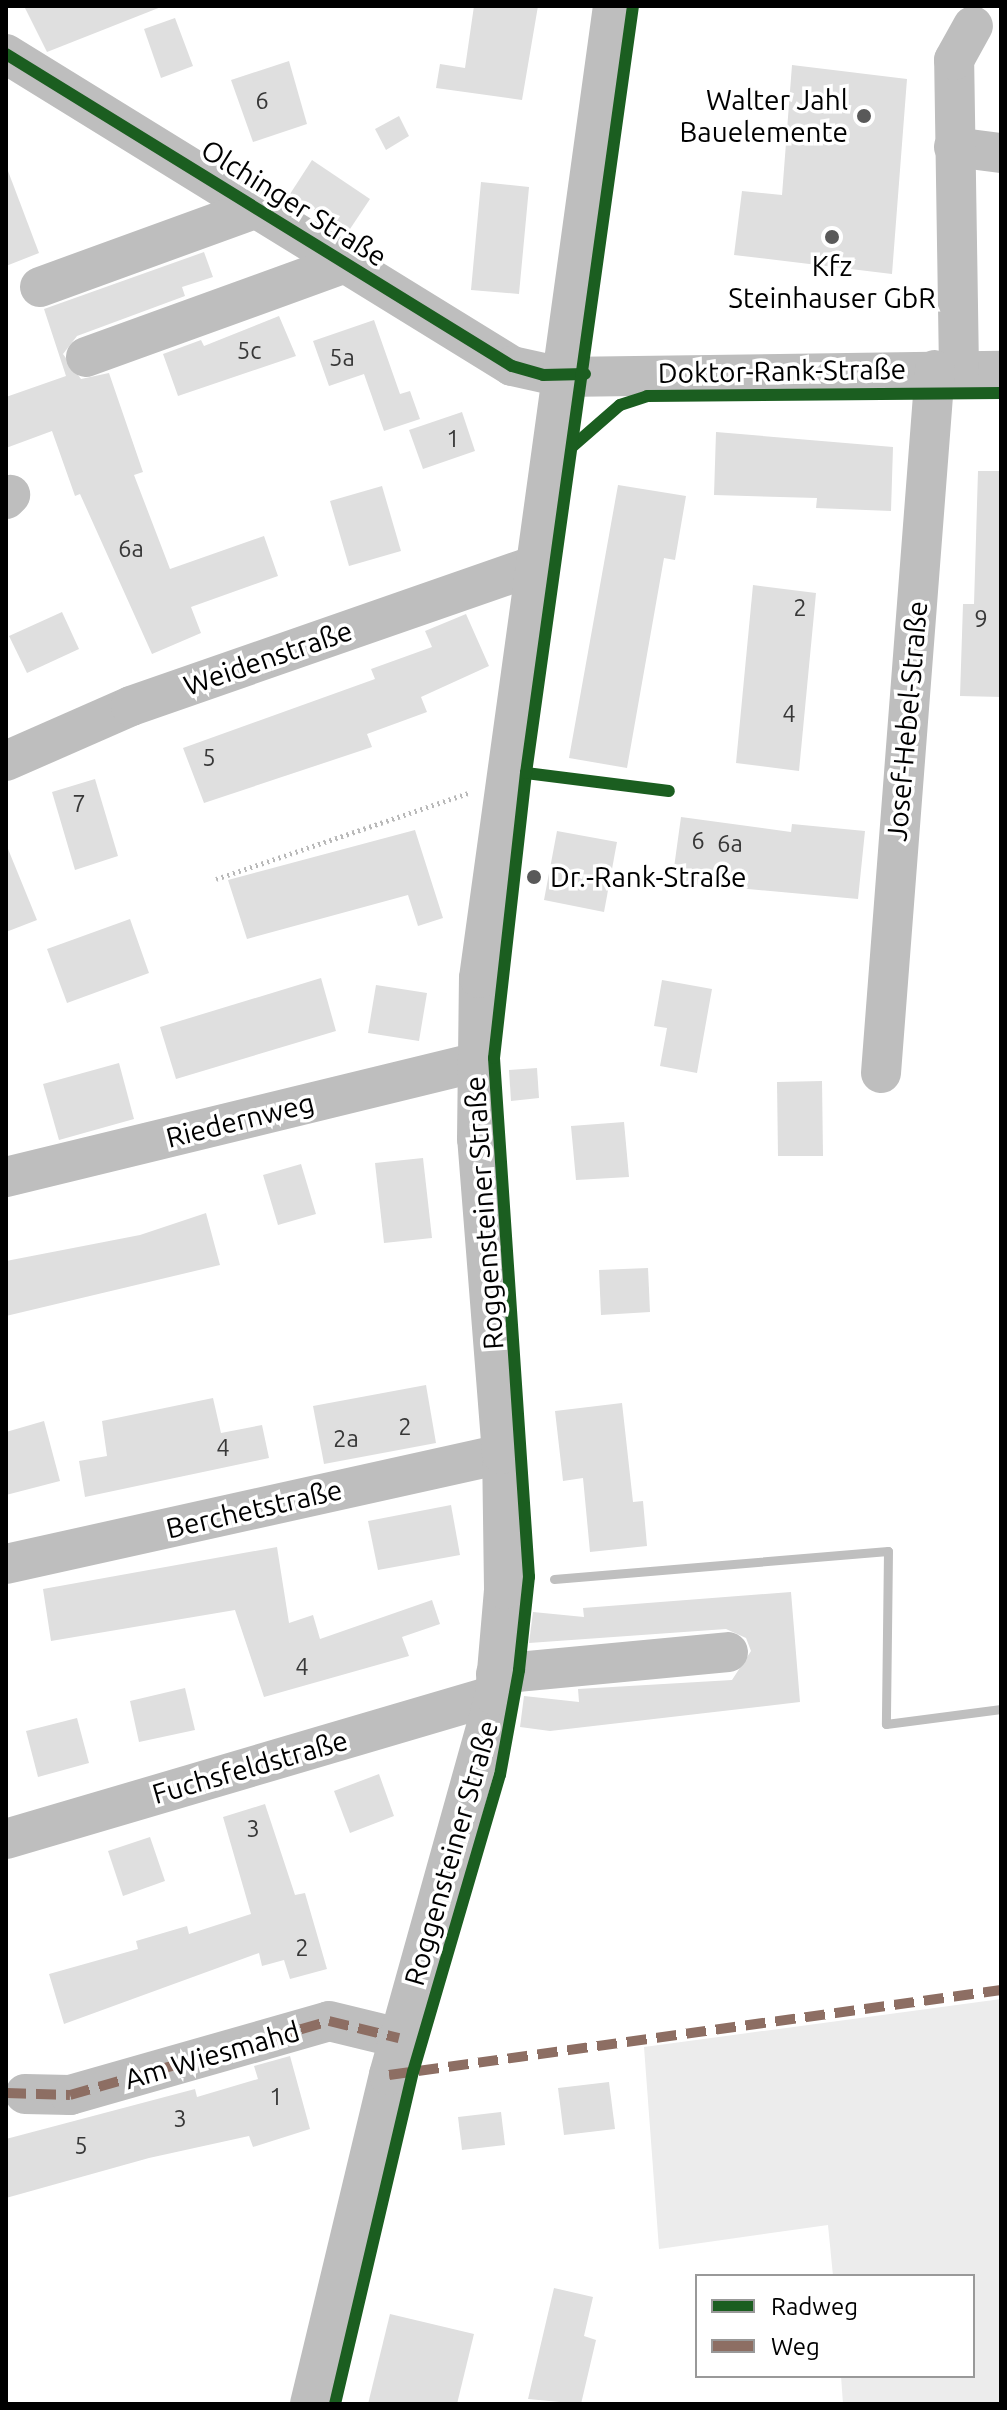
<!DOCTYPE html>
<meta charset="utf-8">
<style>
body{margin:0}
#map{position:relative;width:1007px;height:2410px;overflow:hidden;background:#fff;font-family:Ubuntu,sans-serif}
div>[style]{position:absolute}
.green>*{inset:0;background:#ececec}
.stream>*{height:9px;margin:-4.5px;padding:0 4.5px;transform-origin:4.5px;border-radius:4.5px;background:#bfbfbf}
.building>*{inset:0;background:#dfdfdf}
.path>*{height:5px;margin-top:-2.5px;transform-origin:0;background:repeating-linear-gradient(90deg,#b9b9b9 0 2px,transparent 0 6px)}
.minor>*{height:40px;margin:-20px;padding:0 20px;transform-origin:20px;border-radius:20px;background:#bebebe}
.quiet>*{height:10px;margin-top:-5px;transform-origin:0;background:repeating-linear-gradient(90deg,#8d6e63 0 20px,transparent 0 30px)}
.cycleway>*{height:12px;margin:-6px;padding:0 6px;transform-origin:6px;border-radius:6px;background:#1b5e20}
.dots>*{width:22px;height:22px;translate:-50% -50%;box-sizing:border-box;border:4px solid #fff;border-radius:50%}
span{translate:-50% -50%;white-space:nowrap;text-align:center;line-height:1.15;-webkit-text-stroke:7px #fff;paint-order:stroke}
.number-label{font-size:24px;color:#383838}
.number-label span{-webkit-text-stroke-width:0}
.poi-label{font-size:28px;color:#000}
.right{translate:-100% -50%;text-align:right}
.left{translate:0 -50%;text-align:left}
.street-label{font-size:28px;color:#000}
.frame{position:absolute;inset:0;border:8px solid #000;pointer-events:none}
.legend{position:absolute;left:695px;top:2274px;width:280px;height:104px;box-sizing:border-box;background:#fff;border:2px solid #999;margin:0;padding:10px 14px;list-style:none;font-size:24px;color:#000}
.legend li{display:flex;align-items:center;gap:16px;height:40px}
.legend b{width:40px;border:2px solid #999}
</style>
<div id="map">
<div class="green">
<div style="clip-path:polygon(1001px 1999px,1001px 2404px,843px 2404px,841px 2376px,973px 2376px,973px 2276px,833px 2276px,828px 2225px,659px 2249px,644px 2047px)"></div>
</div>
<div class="stream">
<div style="left:554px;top:1579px;width:335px;rotate:-4.8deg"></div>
<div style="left:888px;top:1551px;width:173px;rotate:90.7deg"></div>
<div style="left:886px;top:1724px;width:116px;rotate:-7.4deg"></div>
</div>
<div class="building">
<div style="clip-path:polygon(24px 6px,160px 6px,161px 7px,47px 52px)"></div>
<div style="clip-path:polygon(474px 6px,538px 6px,522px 100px,436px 88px,440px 64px,465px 68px)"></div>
<div style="clip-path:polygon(175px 18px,193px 66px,161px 78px,144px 29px)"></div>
<div style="clip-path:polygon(289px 61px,307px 124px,253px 142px,231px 80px)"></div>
<div style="clip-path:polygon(792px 65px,907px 79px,892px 274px,734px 255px,742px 191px,782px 195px)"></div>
<div style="clip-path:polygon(399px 116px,409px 136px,386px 150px,375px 129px)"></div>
<div style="clip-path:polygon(312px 160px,370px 199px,348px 232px,290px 194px)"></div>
<div style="clip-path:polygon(8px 171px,39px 253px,6px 266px,6px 172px)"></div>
<div style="clip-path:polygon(481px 182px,529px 187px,519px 294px,471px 290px)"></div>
<div style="clip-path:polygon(204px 252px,213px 277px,182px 287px,185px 296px,77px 336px,63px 354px,81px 379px,109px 373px,143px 472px,134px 475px,170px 569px,264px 536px,278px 576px,191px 607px,201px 633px,152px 654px,80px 494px,75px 496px,52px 431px,6px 448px,6px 397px,66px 376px,44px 309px)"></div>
<div style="clip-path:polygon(279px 316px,296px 356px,178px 396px,163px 354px,201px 340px,204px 346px)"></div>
<div style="clip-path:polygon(374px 320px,400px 394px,410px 391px,420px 419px,384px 431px,364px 374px,329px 386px,313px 341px)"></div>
<div style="clip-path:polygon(462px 412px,475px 451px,423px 469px,409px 430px)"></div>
<div style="clip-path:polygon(716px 432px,893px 447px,891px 511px,816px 508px,817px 498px,714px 495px)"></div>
<div style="clip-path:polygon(978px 471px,1001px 471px,1001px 697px,960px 696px,963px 604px,974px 604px)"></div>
<div style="clip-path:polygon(618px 485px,686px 496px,675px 560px,664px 558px,627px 768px,569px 758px)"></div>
<div style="clip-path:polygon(382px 486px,401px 551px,349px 566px,330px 501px)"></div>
<div style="clip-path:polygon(753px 585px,816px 593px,799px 771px,736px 763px)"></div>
<div style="clip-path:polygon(62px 612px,79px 649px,27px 673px,9px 636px)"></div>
<div style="clip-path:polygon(466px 614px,489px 666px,421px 697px,427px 712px,367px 734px,372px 747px,204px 803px,183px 748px,375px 679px,371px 669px,432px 647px,425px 631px)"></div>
<div style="clip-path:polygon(95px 779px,118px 856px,75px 870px,52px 792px)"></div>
<div style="clip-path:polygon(681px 817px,791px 832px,792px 824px,865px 831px,858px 899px,672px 882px)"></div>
<div style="clip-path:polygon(415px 830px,443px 918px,418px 926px,408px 895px,247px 939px,228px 880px)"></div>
<div style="clip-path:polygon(557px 831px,617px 842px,604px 912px,544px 900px)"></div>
<div style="clip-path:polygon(6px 844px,37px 920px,6px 932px)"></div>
<div style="clip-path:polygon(130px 919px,149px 973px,67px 1003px,47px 949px)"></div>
<div style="clip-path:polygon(321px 978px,336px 1031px,176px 1079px,160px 1027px)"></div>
<div style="clip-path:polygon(662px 980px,712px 989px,697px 1073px,660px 1066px,667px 1028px,654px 1026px)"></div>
<div style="clip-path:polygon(376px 985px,427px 993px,419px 1041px,368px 1033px)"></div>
<div style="clip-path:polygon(119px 1063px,134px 1119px,59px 1140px,43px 1084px)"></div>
<div style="clip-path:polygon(537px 1068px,539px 1098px,511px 1101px,509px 1070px)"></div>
<div style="clip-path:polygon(822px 1081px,823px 1156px,778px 1156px,777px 1082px)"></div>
<div style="clip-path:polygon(624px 1122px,629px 1177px,576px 1180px,571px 1126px)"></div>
<div style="clip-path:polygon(423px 1158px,432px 1238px,384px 1243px,375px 1163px)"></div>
<div style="clip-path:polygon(301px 1164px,316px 1214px,278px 1225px,263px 1175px)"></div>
<div style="clip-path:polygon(206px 1213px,220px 1265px,6px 1316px,6px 1261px,140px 1235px)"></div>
<div style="clip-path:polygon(648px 1268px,650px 1312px,601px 1315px,599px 1270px)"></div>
<div style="clip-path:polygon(426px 1385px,436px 1443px,324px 1464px,313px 1406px)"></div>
<div style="clip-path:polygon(213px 1398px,221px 1433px,262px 1425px,269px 1458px,85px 1497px,79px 1461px,107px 1456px,102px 1421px)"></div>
<div style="clip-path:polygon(622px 1403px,633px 1502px,643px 1501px,647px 1546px,590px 1552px,583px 1478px,563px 1481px,555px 1411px)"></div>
<div style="clip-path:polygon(44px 1421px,60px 1481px,6px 1495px,6px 1432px)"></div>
<div style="clip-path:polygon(451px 1505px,460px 1555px,378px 1570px,368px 1521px)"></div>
<div style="clip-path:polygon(277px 1547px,289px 1623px,313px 1615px,320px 1639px,432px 1600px,440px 1624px,402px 1637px,409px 1656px,264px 1697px,235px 1610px,51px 1641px,43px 1589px)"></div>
<div style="clip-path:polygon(791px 1592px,800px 1702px,550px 1731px,520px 1727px,524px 1696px,579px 1702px,578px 1689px,732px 1680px,751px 1651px,746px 1638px,726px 1629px,529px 1643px,533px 1612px,584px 1617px,583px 1608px)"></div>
<div style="clip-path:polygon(185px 1688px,195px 1730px,139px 1742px,130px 1701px)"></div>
<div style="clip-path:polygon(77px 1718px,89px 1763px,38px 1777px,26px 1731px)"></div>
<div style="clip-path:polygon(379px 1774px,394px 1816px,350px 1833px,334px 1791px)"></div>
<div style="clip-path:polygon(265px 1804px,295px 1895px,305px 1893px,327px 1969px,290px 1979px,284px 1960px,262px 1966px,259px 1953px,64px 2024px,49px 1974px,138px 1949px,136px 1941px,187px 1926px,189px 1934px,251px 1914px,223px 1817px)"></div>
<div style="clip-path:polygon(150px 1837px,165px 1881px,123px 1896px,108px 1851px)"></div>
<div style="clip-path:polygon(290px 2056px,310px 2129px,253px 2147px,249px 2136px,149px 2158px,6px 2198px,6px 2139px,195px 2089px,197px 2097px,258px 2079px,254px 2066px)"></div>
<div style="clip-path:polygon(609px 2082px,615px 2129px,564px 2135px,558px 2088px)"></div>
<div style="clip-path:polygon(501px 2112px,505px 2145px,462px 2150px,458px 2117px)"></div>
<div style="clip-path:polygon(554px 2288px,593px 2297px,584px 2336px,596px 2340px,581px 2404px,528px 2399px)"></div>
<div style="clip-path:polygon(390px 2314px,474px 2334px,457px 2404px,368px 2404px)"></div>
</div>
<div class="path">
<div style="left:592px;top:428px;width:22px;rotate:-43deg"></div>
<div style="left:539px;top:774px;width:131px;rotate:7.5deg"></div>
<div style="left:216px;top:879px;width:267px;rotate:-18.8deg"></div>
</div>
<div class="minor">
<div style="left:6px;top:54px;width:594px;rotate:31.66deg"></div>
<div style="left:512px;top:366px;width:51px;rotate:12.4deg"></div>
<div style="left:562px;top:377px;width:439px;rotate:-0.8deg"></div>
<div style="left:954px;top:147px;width:47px;rotate:7.3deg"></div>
<div style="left:40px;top:287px;width:231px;rotate:-20deg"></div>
<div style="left:86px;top:357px;width:276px;rotate:-19.9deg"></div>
<div style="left:959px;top:370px;width:310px;rotate:-90.9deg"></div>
<div style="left:954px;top:60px;width:39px;rotate:-61deg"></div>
<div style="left:6px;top:499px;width:6px;rotate:-45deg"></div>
<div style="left:6px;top:761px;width:137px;rotate:-23.7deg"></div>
<div style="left:131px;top:706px;width:427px;rotate:-19.2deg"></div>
<div style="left:881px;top:1073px;width:705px;rotate:-85.61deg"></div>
<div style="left:6px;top:1177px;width:482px;rotate:-13.7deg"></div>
<div style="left:6px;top:1564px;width:508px;rotate:-12.5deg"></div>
<div style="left:496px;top:1674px;width:233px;rotate:-5.4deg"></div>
<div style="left:6px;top:1839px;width:510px;rotate:-16.41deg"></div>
<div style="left:25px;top:2094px;width:45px;rotate:1.3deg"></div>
<div style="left:70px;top:2095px;width:269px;rotate:-15.9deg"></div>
<div style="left:329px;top:2021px;width:72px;rotate:13.7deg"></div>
<div style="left:310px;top:2404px;width:338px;rotate:-76.5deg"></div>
<div style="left:389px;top:2075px;width:395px;rotate:-74.4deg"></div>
<div style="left:495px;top:1695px;width:106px;rotate:-85.1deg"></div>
<div style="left:504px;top:1589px;width:135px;rotate:-90.8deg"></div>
<div style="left:502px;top:1454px;width:316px;rotate:-94.5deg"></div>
<div style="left:477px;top:1139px;width:161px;rotate:-89.3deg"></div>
<div style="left:479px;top:978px;width:981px;rotate:-82.15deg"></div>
</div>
<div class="quiet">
<div style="left:389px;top:2075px;width:618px;rotate:-7.91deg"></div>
<div style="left:6px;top:2093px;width:64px;rotate:1.8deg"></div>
<div style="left:70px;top:2095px;width:269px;rotate:-15.9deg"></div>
<div style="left:329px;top:2021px;width:72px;rotate:13.7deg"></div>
</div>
<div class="cycleway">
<div style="left:6px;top:54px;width:594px;rotate:31.66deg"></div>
<div style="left:512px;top:366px;width:32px;rotate:16deg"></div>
<div style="left:543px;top:375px;width:42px;rotate:-1.4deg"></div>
<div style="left:573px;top:446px;width:62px;rotate:-41.1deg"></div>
<div style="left:620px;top:405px;width:28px;rotate:-18deg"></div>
<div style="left:647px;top:396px;width:354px;rotate:-0.5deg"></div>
<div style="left:526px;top:773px;width:144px;rotate:7.2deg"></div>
<div style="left:335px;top:2404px;width:341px;rotate:-76.8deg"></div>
<div style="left:413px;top:2072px;width:309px;rotate:-73.7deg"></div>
<div style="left:500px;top:1775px;width:107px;rotate:-79.7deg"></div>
<div style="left:519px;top:1670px;width:94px;rotate:-83.9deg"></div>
<div style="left:529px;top:1577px;width:520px;rotate:-93.86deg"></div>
<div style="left:494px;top:1058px;width:287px;rotate:-83.6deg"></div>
<div style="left:526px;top:773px;width:774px;rotate:-82.06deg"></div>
</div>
<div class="dots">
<div style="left:864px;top:116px;background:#595959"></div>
<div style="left:832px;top:237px;background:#595959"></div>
<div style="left:534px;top:877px;background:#595959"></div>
</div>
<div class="number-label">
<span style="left:262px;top:101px">6</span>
<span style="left:249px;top:351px">5c</span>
<span style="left:342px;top:358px">5a</span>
<span style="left:453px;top:439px">1</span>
<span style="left:131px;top:549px">6a</span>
<span style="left:800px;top:608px">2</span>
<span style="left:981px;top:619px">9</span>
<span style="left:789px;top:714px">4</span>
<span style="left:209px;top:758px">5</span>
<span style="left:79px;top:804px">7</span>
<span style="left:698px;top:841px">6</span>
<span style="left:730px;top:844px">6a</span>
<span style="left:405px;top:1427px">2</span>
<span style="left:346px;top:1439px">2a</span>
<span style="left:223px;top:1448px">4</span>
<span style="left:302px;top:1667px">4</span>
<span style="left:253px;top:1829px">3</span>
<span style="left:302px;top:1948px">2</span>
<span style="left:276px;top:2097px">1</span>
<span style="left:180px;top:2119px">3</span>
<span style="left:81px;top:2146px">5</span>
</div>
<div class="poi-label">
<span class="right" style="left:848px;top:116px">Walter Jahl<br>Bauelemente</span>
<span style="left:832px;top:282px">Kfz<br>Steinhauser GbR</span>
<span class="left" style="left:550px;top:877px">Dr.-Rank-Straße</span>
</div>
<div class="street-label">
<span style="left:294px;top:203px;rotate:32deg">Olchinger Straße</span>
<span style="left:782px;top:371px;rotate:-1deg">Doktor-Rank-Straße</span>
<span style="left:268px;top:658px;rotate:-19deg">Weidenstraße</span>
<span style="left:907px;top:721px;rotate:-85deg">Josef-Hebel-Straße</span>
<span style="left:240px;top:1120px;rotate:-14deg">Riedernweg</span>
<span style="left:484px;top:1213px;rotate:-94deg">Roggensteiner Straße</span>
<span style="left:254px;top:1509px;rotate:-13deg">Berchetstraße</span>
<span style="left:250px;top:1767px;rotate:-16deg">Fuchsfeldstraße</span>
<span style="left:451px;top:1853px;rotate:-74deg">Roggensteiner Straße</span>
<span style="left:212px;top:2055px;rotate:-16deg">Am Wiesmahd</span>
</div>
<div class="frame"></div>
<ul class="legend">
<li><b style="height:10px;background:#1b5e20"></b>Radweg</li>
<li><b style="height:10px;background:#8d6e63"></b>Weg</li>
</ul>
</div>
